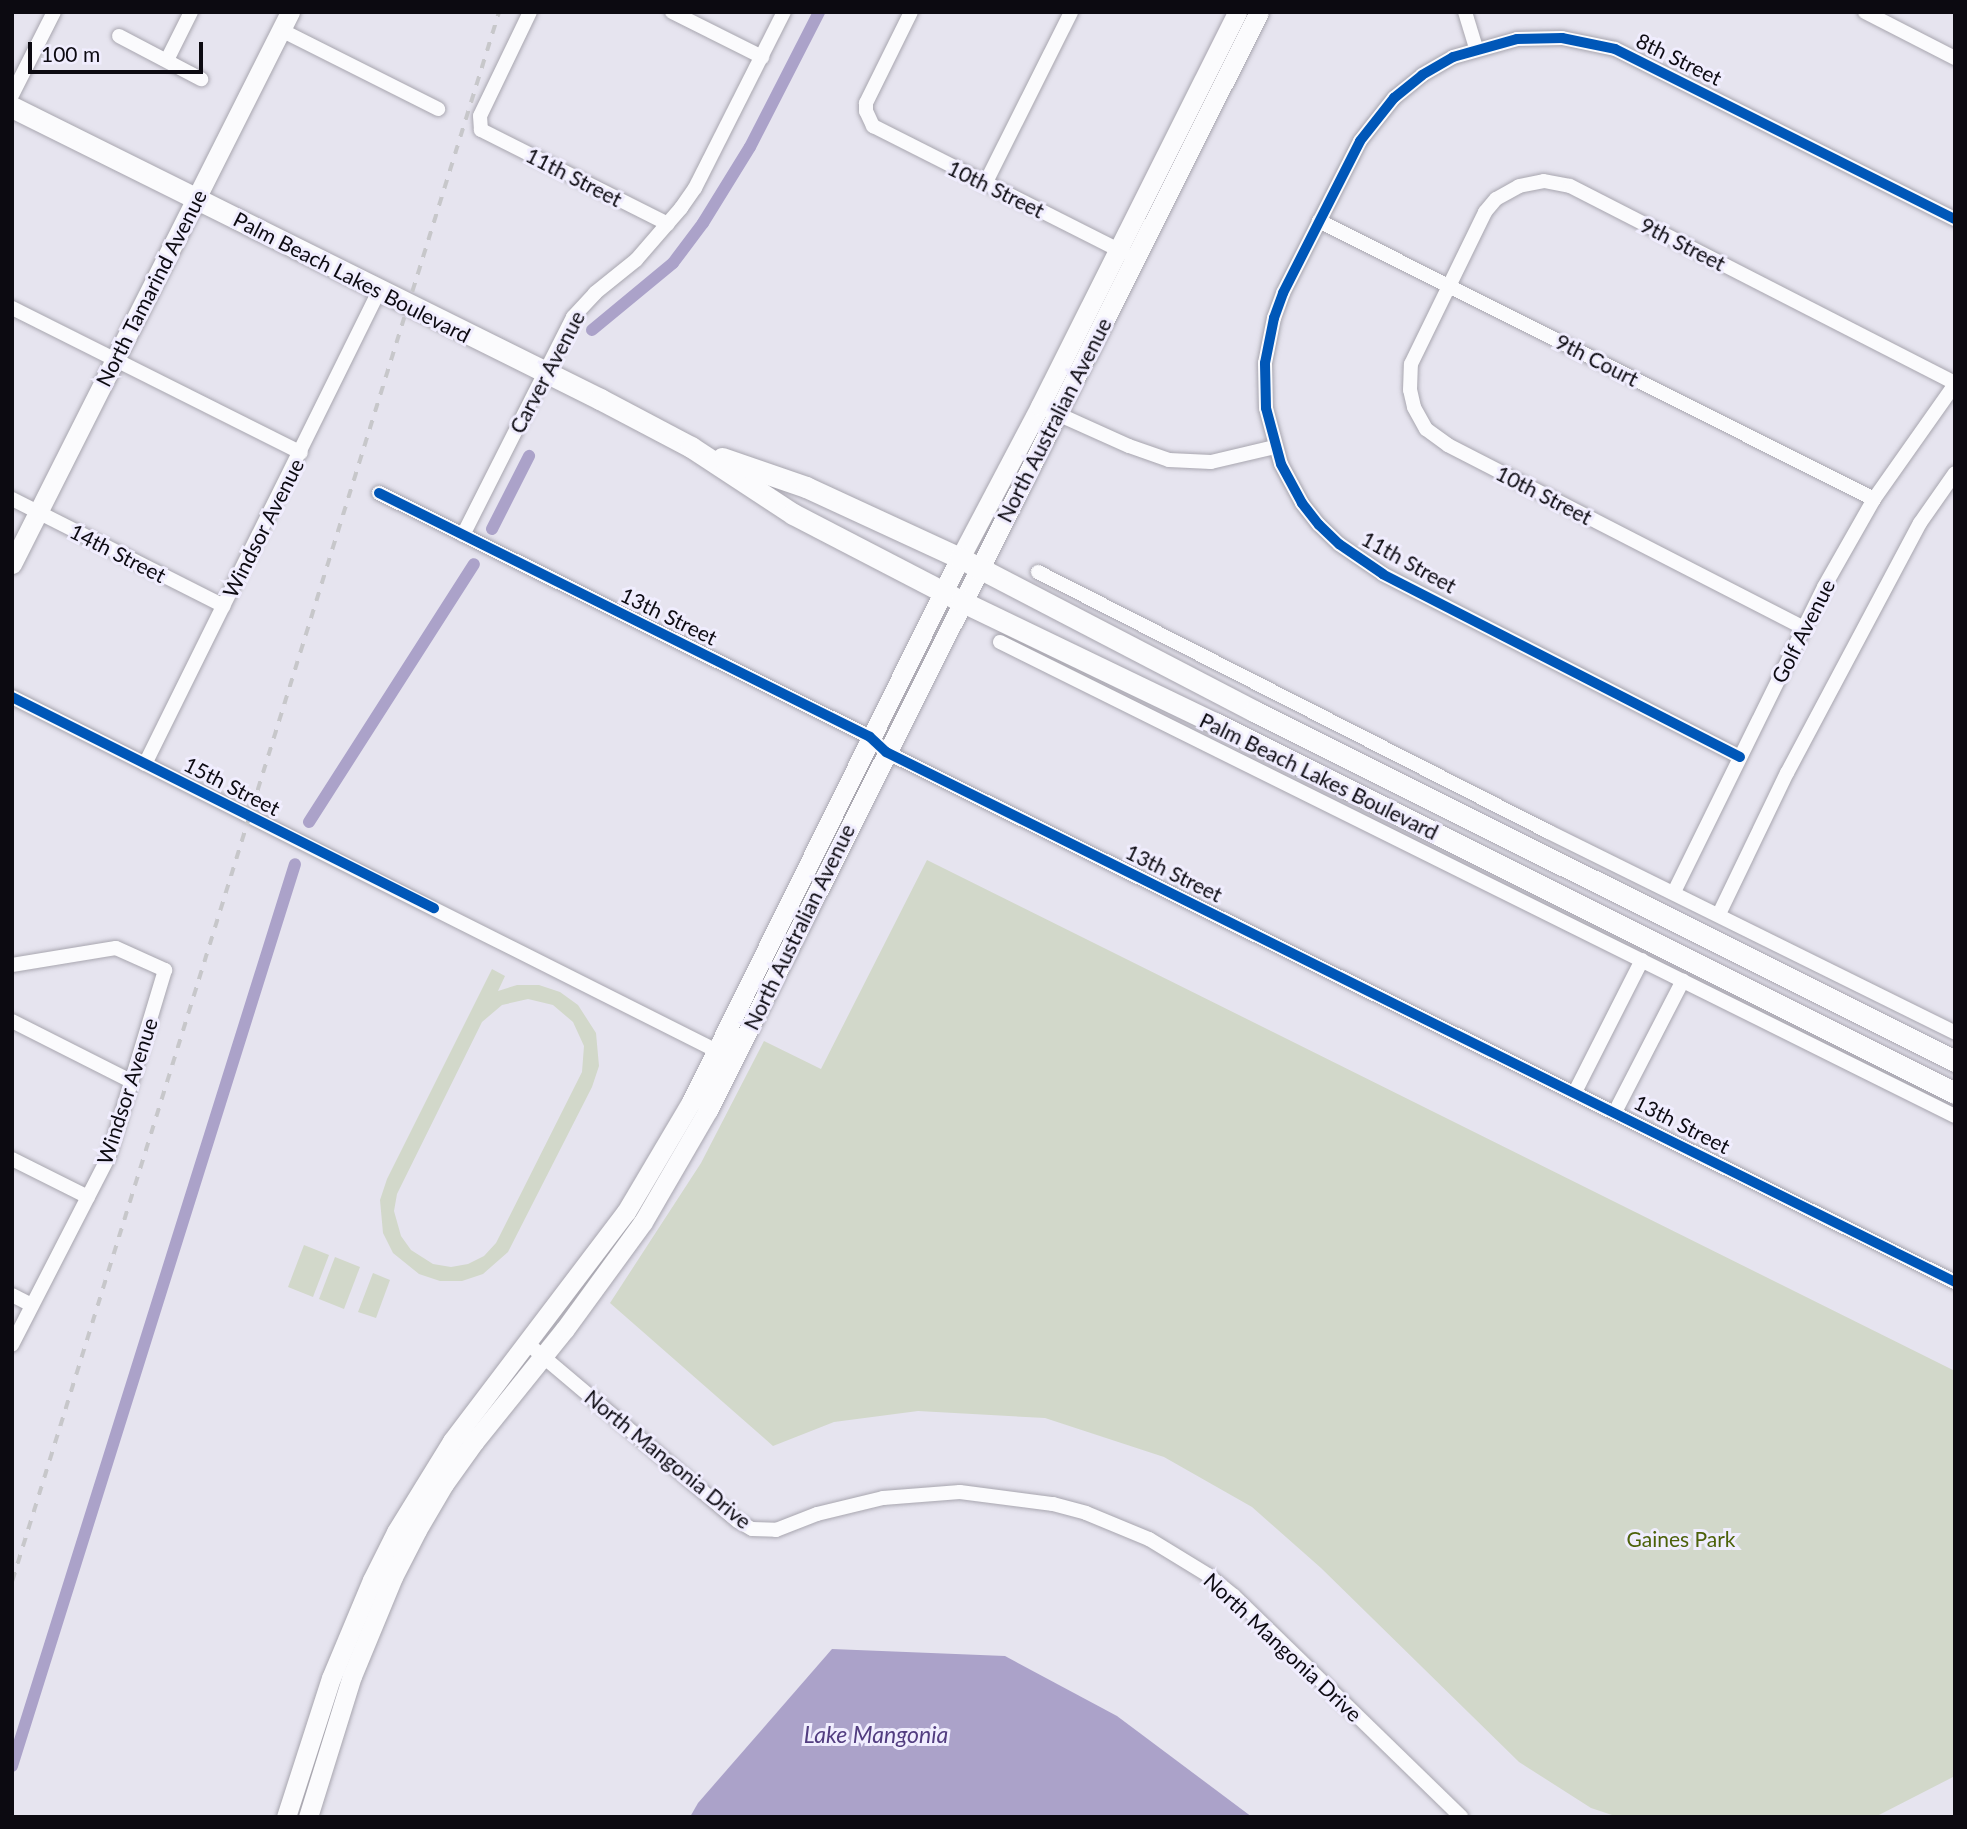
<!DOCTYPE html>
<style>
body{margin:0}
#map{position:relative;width:1967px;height:1829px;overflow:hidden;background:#e6e4ef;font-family:Lato,sans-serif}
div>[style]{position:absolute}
.green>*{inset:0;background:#d2d8ca}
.water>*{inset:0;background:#aba2c9}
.canal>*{height:12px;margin:-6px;padding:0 6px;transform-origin:6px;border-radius:6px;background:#aba2c9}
.roads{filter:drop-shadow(0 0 2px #a8a6af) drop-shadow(0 0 2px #a8a6af)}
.street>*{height:14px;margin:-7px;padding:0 7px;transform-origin:7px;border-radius:7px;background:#fbfbfd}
.secondary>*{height:19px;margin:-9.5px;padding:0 9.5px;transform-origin:9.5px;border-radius:9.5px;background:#fbfbfd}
.primary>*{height:21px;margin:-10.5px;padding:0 10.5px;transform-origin:10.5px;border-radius:10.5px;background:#fbfbfd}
.rail>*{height:3.5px;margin-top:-1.75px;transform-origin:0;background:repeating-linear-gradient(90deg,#c7c7ca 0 9px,transparent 0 18px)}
.cycleway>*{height:10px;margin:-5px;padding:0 5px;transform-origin:5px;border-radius:5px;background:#0057b8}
span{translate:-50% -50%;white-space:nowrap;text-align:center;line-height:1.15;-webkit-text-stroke:6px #f0edfe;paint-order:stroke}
.street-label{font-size:21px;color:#0c0a11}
.park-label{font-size:21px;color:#4c6109}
.water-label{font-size:23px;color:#523d80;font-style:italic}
.frame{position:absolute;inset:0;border:14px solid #0c0a11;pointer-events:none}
.scale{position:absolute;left:28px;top:42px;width:175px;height:32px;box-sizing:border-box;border:4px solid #0c0a11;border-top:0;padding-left:9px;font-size:21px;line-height:24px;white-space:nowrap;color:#0c0a11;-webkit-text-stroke:5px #f0edfe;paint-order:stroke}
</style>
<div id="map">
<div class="green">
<div style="clip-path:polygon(927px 860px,1955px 1371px,1955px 1776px,1875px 1817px,1618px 1817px,1591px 1808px,1519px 1762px,1321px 1568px,1252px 1507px,1164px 1457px,1045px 1418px,918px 1411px,834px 1422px,773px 1446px,610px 1303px,701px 1163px,764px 1041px,821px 1069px)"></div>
<div style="clip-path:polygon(evenodd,492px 969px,505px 976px,498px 991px,517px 985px,539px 985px,560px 992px,578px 1005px,596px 1033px,599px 1066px,592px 1087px,508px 1252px,483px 1274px,462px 1281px,440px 1281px,419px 1274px,393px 1253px,383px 1233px,380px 1200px,387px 1179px,492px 969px,528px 999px,553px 1005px,573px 1022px,584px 1046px,582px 1072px,496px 1243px,484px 1256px,468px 1264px,451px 1267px,433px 1264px,411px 1250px,401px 1236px,394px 1211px,397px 1194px,482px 1022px,502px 1005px,528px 999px)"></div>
<div style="clip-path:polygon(304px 1245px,329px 1255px,313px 1297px,288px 1287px)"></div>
<div style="clip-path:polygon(335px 1257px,360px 1267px,344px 1309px,319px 1299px)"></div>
<div style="clip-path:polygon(373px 1273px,390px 1280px,376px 1318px,358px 1312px)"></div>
</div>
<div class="water">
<div style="clip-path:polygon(832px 1649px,1005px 1656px,1117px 1716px,1252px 1817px,690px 1817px,698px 1803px)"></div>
</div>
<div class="canal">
<div style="left:592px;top:330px;width:105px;rotate:-39.6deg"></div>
<div style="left:673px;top:263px;width:50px;rotate:-53.1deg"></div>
<div style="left:703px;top:223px;width:89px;rotate:-58.3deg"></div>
<div style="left:750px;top:147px;width:152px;rotate:-62.9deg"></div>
<div style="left:492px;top:529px;width:82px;rotate:-63.1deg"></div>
<div style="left:309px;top:822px;width:306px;rotate:-57.4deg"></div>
<div style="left:12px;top:1766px;width:945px;rotate:-72.58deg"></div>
</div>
<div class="roads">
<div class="street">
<div style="left:530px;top:12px;width:115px;rotate:115.7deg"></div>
<div style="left:480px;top:116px;width:14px;rotate:86deg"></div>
<div style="left:481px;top:130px;width:209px;rotate:26.7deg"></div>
<div style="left:672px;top:12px;width:101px;rotate:26.6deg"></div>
<div style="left:911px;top:12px;width:102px;rotate:116.3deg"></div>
<div style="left:866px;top:103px;width:8px;rotate:90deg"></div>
<div style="left:866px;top:111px;width:17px;rotate:65deg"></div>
<div style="left:873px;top:126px;width:281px;rotate:26.8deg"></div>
<div style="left:1465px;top:12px;width:38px;rotate:73deg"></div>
<div style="left:1865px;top:12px;width:101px;rotate:27.1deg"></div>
<div style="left:281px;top:30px;width:176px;rotate:26.7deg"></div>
<div style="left:119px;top:36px;width:93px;rotate:27.7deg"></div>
<div style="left:167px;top:60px;width:54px;rotate:-63.4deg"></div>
<div style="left:12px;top:95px;width:93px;rotate:-63.2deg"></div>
<div style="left:985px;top:184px;width:192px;rotate:-63.4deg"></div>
<div style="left:1319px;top:221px;width:621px;rotate:26.61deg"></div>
<div style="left:12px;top:308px;width:323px;rotate:26.6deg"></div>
<div style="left:1051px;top:411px;width:85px;rotate:24.2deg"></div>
<div style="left:1129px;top:446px;width:42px;rotate:19.3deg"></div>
<div style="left:1169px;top:460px;width:42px;rotate:2.7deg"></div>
<div style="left:1211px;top:462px;width:66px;rotate:-13.2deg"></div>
<div style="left:379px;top:493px;width:548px;rotate:26.42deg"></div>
<div style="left:870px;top:737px;width:22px;rotate:43deg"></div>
<div style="left:886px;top:752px;width:1193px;rotate:26.37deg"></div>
<div style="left:12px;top:499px;width:237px;rotate:26.8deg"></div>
<div style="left:463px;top:535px;width:244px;rotate:-63.2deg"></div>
<div style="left:573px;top:317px;width:33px;rotate:-47deg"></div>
<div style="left:595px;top:293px;width:53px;rotate:-38.8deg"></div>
<div style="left:636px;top:260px;width:69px;rotate:-49.1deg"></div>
<div style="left:681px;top:208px;width:24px;rotate:-55deg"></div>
<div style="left:695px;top:188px;width:197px;rotate:-63.2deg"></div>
<div style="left:1038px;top:572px;width:573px;rotate:26.97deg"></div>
<div style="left:1549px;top:832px;width:453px;rotate:26.3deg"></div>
<div style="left:1804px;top:628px;width:400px;rotate:-152.8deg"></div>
<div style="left:1448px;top:445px;width:27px;rotate:-144deg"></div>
<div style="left:1426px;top:429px;width:25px;rotate:-119deg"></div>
<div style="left:1414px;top:407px;width:17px;rotate:-103deg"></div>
<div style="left:1410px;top:390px;width:26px;rotate:-88deg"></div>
<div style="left:1411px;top:364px;width:169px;rotate:-64deg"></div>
<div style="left:1485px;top:212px;width:17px;rotate:-50deg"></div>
<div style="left:1496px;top:199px;width:26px;rotate:-29deg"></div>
<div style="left:1519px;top:186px;width:25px;rotate:-11deg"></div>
<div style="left:1544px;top:181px;width:26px;rotate:11deg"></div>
<div style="left:1570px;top:186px;width:432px;rotate:27.1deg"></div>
<div style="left:1000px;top:642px;width:1066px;rotate:26.4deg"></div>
<div style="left:12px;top:697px;width:796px;rotate:26.66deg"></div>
<div style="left:1740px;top:757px;width:401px;rotate:-152.9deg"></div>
<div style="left:1383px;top:574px;width:53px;rotate:-145.7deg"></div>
<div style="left:1339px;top:544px;width:28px;rotate:-136deg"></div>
<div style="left:1319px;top:525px;width:28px;rotate:-128deg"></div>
<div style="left:1302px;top:503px;width:44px;rotate:-118.3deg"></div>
<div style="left:1281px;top:464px;width:58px;rotate:-105deg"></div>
<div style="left:1266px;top:408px;width:45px;rotate:-91.3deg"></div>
<div style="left:1265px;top:363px;width:46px;rotate:-78.7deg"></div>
<div style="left:1274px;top:318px;width:27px;rotate:-70deg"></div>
<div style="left:1283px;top:293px;width:170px;rotate:-63.1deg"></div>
<div style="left:1360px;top:141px;width:55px;rotate:-51.7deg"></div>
<div style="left:1394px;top:98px;width:36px;rotate:-39deg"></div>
<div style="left:1422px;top:75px;width:36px;rotate:-30deg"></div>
<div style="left:1453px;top:57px;width:66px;rotate:-15.7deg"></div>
<div style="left:1517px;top:39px;width:45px;rotate:-1.3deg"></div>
<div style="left:1562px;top:38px;width:54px;rotate:11.7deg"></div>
<div style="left:1615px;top:49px;width:380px;rotate:26.6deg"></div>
<div style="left:145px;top:764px;width:528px;rotate:-63.68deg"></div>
<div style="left:1674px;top:892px;width:340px;rotate:-63.8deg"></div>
<div style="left:1824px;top:587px;width:101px;rotate:-60.4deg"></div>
<div style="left:1874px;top:499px;width:141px;rotate:-54.8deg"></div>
<div style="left:1719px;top:914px;width:157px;rotate:-64.3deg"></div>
<div style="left:1787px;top:773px;width:283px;rotate:-62deg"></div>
<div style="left:1920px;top:523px;width:61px;rotate:-55deg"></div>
<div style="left:12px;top:965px;width:105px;rotate:-9.3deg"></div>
<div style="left:116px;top:948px;width:54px;rotate:24.2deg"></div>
<div style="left:165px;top:970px;width:194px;rotate:106.8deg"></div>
<div style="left:109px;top:1156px;width:212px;rotate:117.2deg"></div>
<div style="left:12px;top:1021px;width:133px;rotate:26.8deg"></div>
<div style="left:1575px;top:1092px;width:148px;rotate:-63.1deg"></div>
<div style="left:1615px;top:1112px;width:148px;rotate:-62.7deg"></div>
<div style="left:12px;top:1159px;width:85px;rotate:26.6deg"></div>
<div style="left:12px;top:1295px;width:22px;rotate:27deg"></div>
<div style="left:527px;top:1343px;width:276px;rotate:40.2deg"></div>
<div style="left:738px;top:1521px;width:16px;rotate:30deg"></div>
<div style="left:752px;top:1529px;width:24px;rotate:2deg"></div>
<div style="left:776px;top:1530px;width:44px;rotate:-21.3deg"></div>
<div style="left:817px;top:1514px;width:68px;rotate:-13.6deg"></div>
<div style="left:883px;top:1498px;width:77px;rotate:-4.5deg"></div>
<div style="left:960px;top:1492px;width:94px;rotate:7.4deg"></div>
<div style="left:1053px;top:1504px;width:34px;rotate:15deg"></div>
<div style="left:1086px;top:1513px;width:68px;rotate:22.4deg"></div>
<div style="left:1149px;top:1539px;width:69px;rotate:31.4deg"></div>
<div style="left:1208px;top:1575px;width:33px;rotate:39deg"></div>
<div style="left:1234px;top:1596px;width:317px;rotate:44.2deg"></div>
</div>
<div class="secondary">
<div style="left:12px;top:564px;width:618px;rotate:-63.27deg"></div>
<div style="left:286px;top:1817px;width:146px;rotate:-72.1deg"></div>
<div style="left:331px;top:1678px;width:106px;rotate:-67.3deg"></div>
<div style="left:372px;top:1580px;width:54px;rotate:-63.4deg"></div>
<div style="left:396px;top:1532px;width:107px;rotate:-58.4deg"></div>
<div style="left:452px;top:1441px;width:288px;rotate:-52.8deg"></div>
<div style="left:626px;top:1212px;width:128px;rotate:-59.4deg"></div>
<div style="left:691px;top:1102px;width:607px;rotate:-63.69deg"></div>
<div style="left:960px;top:558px;width:172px;rotate:-62.2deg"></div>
<div style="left:1040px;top:406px;width:441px;rotate:-63.4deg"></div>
<div style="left:308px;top:1817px;width:148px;rotate:-72.7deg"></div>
<div style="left:352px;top:1676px;width:107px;rotate:-67.5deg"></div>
<div style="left:393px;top:1577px;width:53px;rotate:-62.9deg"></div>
<div style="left:417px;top:1530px;width:53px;rotate:-59.6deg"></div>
<div style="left:444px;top:1484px;width:52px;rotate:-54.5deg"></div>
<div style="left:474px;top:1442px;width:145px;rotate:-51.2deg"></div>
<div style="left:565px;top:1329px;width:132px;rotate:-53.9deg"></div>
<div style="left:643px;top:1222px;width:129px;rotate:-59.9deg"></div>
<div style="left:708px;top:1110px;width:1228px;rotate:-63.35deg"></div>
</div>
<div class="primary">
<div style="left:12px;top:107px;width:657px;rotate:26.41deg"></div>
<div style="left:600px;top:399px;width:103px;rotate:27.8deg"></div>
<div style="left:691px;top:447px;width:122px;rotate:33.3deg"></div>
<div style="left:793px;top:514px;width:189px;rotate:27.4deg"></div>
<div style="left:961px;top:601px;width:282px;rotate:25.7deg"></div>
<div style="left:1215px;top:723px;width:827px;rotate:26.57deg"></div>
<div style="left:722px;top:458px;width:89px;rotate:19deg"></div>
<div style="left:806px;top:487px;width:170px;rotate:24.8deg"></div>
<div style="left:960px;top:558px;width:331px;rotate:27.5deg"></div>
<div style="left:1254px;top:711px;width:784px;rotate:26.53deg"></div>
</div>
</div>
<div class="rail">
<div style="left:12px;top:1581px;width:1643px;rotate:-72.76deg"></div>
</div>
<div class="cycleway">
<div style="left:379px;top:493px;width:548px;rotate:26.42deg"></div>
<div style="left:870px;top:737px;width:22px;rotate:43deg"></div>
<div style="left:886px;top:752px;width:1193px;rotate:26.37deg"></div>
<div style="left:12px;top:697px;width:472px;rotate:26.6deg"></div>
<div style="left:1740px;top:757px;width:401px;rotate:-152.9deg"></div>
<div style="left:1383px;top:574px;width:53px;rotate:-145.7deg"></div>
<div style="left:1339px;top:544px;width:28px;rotate:-136deg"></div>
<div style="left:1319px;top:525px;width:28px;rotate:-128deg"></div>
<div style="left:1302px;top:503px;width:44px;rotate:-118.3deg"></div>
<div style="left:1281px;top:464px;width:58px;rotate:-105deg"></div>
<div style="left:1266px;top:408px;width:45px;rotate:-91.3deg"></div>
<div style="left:1265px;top:363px;width:46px;rotate:-78.7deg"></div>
<div style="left:1274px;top:318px;width:27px;rotate:-70deg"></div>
<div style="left:1283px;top:293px;width:170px;rotate:-63.1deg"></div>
<div style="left:1360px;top:141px;width:55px;rotate:-51.7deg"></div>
<div style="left:1394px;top:98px;width:36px;rotate:-39deg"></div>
<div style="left:1422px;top:75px;width:36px;rotate:-30deg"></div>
<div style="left:1453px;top:57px;width:66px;rotate:-15.7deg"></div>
<div style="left:1517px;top:39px;width:45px;rotate:-1.3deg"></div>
<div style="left:1562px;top:38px;width:54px;rotate:11.7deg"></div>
<div style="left:1615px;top:49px;width:380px;rotate:26.6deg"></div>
</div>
<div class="street-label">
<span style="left:1679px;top:59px;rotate:26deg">8th Street</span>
<span style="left:574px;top:177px;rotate:27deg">11th Street</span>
<span style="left:996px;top:189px;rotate:26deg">10th Street</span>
<span style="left:1683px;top:244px;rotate:27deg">9th Street</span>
<span style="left:352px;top:277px;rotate:27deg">Palm Beach Lakes Boulevard</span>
<span style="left:151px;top:288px;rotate:-63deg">North Tamarind Avenue</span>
<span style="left:1597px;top:360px;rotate:27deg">9th Court</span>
<span style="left:547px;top:372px;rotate:-62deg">Carver Avenue</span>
<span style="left:1054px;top:420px;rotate:-63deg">North Australian Avenue</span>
<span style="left:1544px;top:495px;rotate:27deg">10th Street</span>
<span style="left:263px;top:528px;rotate:-63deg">Windsor Avenue</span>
<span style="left:118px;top:553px;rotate:27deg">14th Street</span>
<span style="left:1409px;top:562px;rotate:29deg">11th Street</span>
<span style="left:669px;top:616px;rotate:26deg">13th Street</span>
<span style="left:1803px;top:631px;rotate:-63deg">Golf Avenue</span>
<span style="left:1319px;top:776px;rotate:26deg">Palm Beach Lakes Boulevard</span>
<span style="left:232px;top:786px;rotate:27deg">15th Street</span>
<span style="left:1174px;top:873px;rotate:26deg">13th Street</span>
<span style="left:799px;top:927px;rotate:-64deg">North Australian Avenue</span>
<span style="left:127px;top:1091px;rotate:-72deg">Windsor Avenue</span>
<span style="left:1682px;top:1124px;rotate:27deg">13th Street</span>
<span style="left:668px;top:1459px;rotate:39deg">North Mangonia Drive</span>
<span style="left:1283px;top:1647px;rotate:43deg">North Mangonia Drive</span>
</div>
<div class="park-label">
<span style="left:1681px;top:1539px">Gaines Park</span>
</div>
<div class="water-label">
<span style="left:876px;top:1734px">Lake Mangonia</span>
</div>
<div class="frame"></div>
<div class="scale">100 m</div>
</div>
